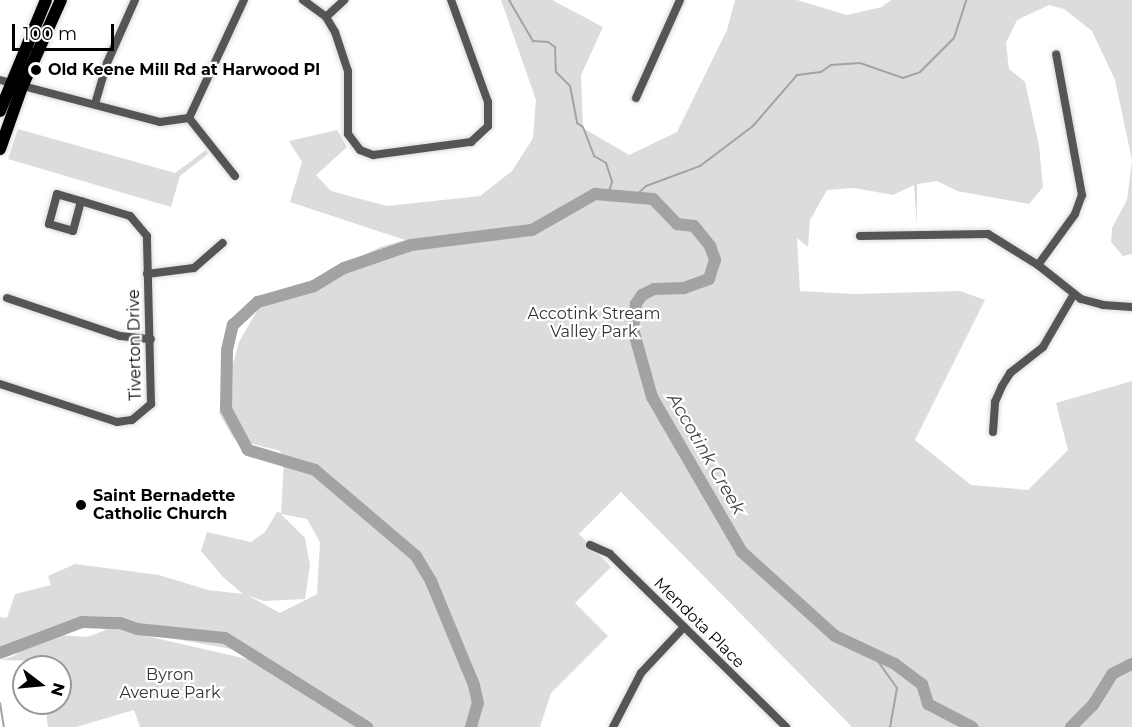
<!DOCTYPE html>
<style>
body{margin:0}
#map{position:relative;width:1132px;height:727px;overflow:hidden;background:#fff;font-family:Montserrat,sans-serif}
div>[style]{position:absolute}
.green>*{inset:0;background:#dcdcdc}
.stream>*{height:2px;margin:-1px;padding:0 1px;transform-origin:1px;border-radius:1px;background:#a3a3a3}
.river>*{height:12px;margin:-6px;padding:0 6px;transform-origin:6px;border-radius:6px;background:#a3a3a3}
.roads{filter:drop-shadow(0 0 2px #dbdbdb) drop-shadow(0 0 2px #dbdbdb)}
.street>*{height:8px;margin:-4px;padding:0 4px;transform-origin:4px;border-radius:4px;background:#555}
.primary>*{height:12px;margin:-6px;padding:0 6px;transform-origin:6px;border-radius:6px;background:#000}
.dots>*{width:16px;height:16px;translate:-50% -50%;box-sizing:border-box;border:3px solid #fff;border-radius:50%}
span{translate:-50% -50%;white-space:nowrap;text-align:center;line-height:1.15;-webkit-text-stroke:4.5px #fff;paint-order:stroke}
.poi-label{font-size:16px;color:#000;font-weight:700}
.left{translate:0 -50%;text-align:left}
.park-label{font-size:16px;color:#333}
.street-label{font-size:16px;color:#000}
.water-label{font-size:18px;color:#444;font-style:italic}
.north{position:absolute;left:12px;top:655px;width:60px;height:60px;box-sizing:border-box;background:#fff;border:2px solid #999;border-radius:50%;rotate:106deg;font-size:16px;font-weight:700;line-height:24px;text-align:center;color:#000}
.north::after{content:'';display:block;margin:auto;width:21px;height:27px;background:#000;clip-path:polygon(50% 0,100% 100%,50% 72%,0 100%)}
.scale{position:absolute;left:12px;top:24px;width:102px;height:27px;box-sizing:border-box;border:3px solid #000;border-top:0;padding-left:8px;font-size:18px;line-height:21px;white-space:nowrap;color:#000;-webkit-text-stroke:4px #fff;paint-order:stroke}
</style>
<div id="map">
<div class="green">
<div style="clip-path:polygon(evenodd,501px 0,552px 0,603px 27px,581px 75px,583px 128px,629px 155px,677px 132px,727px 30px,735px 0,797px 0,847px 15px,882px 7px,891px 0,1132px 0,1132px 254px,1123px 256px,1111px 242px,1112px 228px,1127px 200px,1132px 160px,1115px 80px,1092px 31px,1064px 9px,1049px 5px,1017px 20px,1006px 43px,1009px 69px,1025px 82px,1039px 145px,1043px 187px,1029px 204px,957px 191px,937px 181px,917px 184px,917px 226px,914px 185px,893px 195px,854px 188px,827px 190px,810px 220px,808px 247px,797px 238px,800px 291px,855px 294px,960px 291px,985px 300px,915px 440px,971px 485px,1028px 490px,1068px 450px,1056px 403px,1132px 381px,1132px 727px,852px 727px,621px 492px,579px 534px,611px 567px,575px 603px,608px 636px,551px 693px,540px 727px,140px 727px,134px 710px,76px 727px,48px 727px,45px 703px,60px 703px,60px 667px,41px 667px,40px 661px,1px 660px,14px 656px,26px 646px,0 654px,0 617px,7px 618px,15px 594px,51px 585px,48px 576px,75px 564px,159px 575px,208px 590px,243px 594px,223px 577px,201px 551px,207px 532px,251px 542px,265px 532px,277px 512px,281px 513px,284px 460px,280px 451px,234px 439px,219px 413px,239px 342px,258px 309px,380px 247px,405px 240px,290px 202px,302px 162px,289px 141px,337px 130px,347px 147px,316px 175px,331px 191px,387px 206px,480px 196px,512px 171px,533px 138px,536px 100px,501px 0,281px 514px,307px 519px,320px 542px,317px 594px,280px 613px,249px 596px,264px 601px,305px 599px,310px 565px,305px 538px,281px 514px,501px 0,82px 622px,106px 630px,87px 637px,47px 634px,82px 622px,501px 0,147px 634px,243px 651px,269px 658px,247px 659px,138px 634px,147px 634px)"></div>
<div style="clip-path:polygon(18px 129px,175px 173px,206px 150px,208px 154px,180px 176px,171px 207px,8px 159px)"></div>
</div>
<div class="stream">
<div style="left:509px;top:0;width:48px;rotate:59.7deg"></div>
<div style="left:533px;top:41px;width:15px;rotate:4deg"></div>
<div style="left:548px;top:42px;width:9px;rotate:36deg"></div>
<div style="left:555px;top:47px;width:25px;rotate:88deg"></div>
<div style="left:556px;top:72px;width:20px;rotate:45deg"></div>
<div style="left:570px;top:86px;width:38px;rotate:79deg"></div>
<div style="left:577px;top:123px;width:7px;rotate:34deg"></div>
<div style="left:583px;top:127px;width:31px;rotate:69deg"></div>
<div style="left:594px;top:156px;width:14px;rotate:30deg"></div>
<div style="left:606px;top:163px;width:20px;rotate:72deg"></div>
<div style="left:612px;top:182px;width:13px;rotate:108deg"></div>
<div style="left:635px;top:196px;width:15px;rotate:-42deg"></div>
<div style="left:646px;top:186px;width:58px;rotate:-20.3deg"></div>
<div style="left:700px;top:166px;width:66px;rotate:-37deg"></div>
<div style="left:753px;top:126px;width:67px;rotate:-49.2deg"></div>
<div style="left:797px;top:75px;width:24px;rotate:-7deg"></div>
<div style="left:821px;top:72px;width:12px;rotate:-35deg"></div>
<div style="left:831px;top:65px;width:29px;rotate:-4deg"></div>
<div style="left:860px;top:63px;width:46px;rotate:19.2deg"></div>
<div style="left:903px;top:78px;width:18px;rotate:-19deg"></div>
<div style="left:920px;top:72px;width:48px;rotate:-45deg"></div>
<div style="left:954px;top:38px;width:40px;rotate:-72deg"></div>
<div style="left:872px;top:653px;width:43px;rotate:54.5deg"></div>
<div style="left:897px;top:688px;width:40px;rotate:100deg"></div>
<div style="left:0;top:703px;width:24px;rotate:81deg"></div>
</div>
<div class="river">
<div style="left:0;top:653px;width:88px;rotate:-20.7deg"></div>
<div style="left:82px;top:622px;width:38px;rotate:2deg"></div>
<div style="left:120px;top:623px;width:18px;rotate:19deg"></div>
<div style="left:137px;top:629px;width:88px;rotate:5.8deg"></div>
<div style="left:225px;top:638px;width:168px;rotate:32.1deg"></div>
<div style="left:471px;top:727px;width:25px;rotate:-74deg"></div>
<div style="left:478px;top:703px;width:18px;rotate:-103deg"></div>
<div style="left:474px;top:685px;width:113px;rotate:-112.5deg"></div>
<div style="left:431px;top:581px;width:29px;rotate:-121deg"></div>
<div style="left:416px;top:556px;width:133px;rotate:-139.6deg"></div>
<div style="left:315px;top:470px;width:70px;rotate:-163.4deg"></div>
<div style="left:248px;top:450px;width:47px;rotate:-118.2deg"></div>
<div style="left:226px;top:409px;width:59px;rotate:-89deg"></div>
<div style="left:227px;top:350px;width:26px;rotate:-77deg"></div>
<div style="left:233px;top:325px;width:34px;rotate:-43deg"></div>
<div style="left:258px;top:302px;width:58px;rotate:-15.9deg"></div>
<div style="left:314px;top:286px;width:35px;rotate:-31deg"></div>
<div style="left:344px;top:268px;width:71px;rotate:-18.9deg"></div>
<div style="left:411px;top:245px;width:122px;rotate:-7.1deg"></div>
<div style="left:532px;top:230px;width:73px;rotate:-29.7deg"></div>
<div style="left:595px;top:194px;width:58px;rotate:4.9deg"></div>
<div style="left:653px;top:199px;width:35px;rotate:46deg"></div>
<div style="left:677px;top:224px;width:17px;rotate:7deg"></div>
<div style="left:694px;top:226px;width:26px;rotate:51deg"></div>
<div style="left:710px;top:246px;width:15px;rotate:70deg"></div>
<div style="left:715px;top:260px;width:20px;rotate:108deg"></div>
<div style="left:709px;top:279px;width:27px;rotate:160deg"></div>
<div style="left:684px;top:288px;width:30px;rotate:178deg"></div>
<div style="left:654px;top:289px;width:13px;rotate:153deg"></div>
<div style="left:642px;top:295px;width:11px;rotate:124deg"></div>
<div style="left:636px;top:304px;width:25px;rotate:97deg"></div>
<div style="left:633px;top:329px;width:71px;rotate:74.4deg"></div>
<div style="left:652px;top:397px;width:179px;rotate:59.9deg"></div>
<div style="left:742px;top:552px;width:125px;rotate:42.1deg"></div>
<div style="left:835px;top:636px;width:66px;rotate:25deg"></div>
<div style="left:895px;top:664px;width:34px;rotate:37deg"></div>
<div style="left:922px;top:684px;width:21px;rotate:73deg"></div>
<div style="left:928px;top:704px;width:50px;rotate:27.6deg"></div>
<div style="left:1071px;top:727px;width:31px;rotate:-45deg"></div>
<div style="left:1093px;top:705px;width:36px;rotate:-58deg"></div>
<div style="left:1112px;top:674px;width:22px;rotate:-27deg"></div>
</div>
<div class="roads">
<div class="street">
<div style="left:303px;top:0;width:29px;rotate:36deg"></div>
<div style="left:326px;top:17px;width:17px;rotate:59deg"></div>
<div style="left:335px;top:32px;width:41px;rotate:71.6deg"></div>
<div style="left:348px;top:71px;width:63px;rotate:90deg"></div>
<div style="left:348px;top:134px;width:20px;rotate:53deg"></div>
<div style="left:360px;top:150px;width:14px;rotate:21deg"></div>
<div style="left:373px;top:155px;width:99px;rotate:-7.6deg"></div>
<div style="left:471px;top:142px;width:23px;rotate:-43deg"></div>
<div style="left:488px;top:126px;width:24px;rotate:-90deg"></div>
<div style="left:488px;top:102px;width:109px;rotate:-109.9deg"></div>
<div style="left:326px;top:17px;width:25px;rotate:-43deg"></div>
<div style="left:0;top:80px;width:165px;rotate:14.7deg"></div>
<div style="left:160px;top:122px;width:29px;rotate:-8deg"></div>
<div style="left:189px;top:118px;width:130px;rotate:-65deg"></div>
<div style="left:636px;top:98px;width:107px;rotate:-65.8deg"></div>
<div style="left:95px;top:104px;width:43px;rotate:-73.7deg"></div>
<div style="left:107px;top:63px;width:69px;rotate:-66deg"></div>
<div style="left:189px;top:118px;width:74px;rotate:51.6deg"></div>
<div style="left:860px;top:236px;width:128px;rotate:-0.9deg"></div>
<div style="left:988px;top:234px;width:59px;rotate:31.8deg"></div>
<div style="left:1038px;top:265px;width:55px;rotate:38.3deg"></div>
<div style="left:1081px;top:299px;width:23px;rotate:15deg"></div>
<div style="left:1103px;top:305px;width:29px;rotate:4deg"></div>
<div style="left:1038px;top:265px;width:63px;rotate:-54deg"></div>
<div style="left:1075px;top:214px;width:20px;rotate:-70deg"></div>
<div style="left:1082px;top:195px;width:143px;rotate:-100.4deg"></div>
<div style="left:147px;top:274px;width:47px;rotate:-7.3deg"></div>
<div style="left:194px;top:268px;width:38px;rotate:-41deg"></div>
<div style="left:7px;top:298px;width:119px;rotate:18.6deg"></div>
<div style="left:120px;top:336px;width:31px;rotate:6deg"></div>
<div style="left:0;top:384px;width:123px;rotate:18deg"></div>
<div style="left:117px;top:422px;width:15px;rotate:-8deg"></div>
<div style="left:132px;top:420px;width:25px;rotate:-40deg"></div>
<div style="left:151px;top:404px;width:168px;rotate:-91.4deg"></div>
<div style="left:147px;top:236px;width:26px;rotate:-130deg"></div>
<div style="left:130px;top:216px;width:51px;rotate:-163deg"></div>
<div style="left:81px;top:201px;width:25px;rotate:-164deg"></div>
<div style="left:57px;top:194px;width:31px;rotate:105deg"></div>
<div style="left:49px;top:224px;width:25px;rotate:16deg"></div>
<div style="left:73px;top:231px;width:31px;rotate:-75deg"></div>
<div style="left:993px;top:432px;width:30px;rotate:-86deg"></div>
<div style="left:995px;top:402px;width:17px;rotate:-66deg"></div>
<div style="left:1002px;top:386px;width:15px;rotate:-58deg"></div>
<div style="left:1010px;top:373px;width:42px;rotate:-38.2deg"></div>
<div style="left:1043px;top:347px;width:61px;rotate:-59.7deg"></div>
<div style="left:590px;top:545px;width:22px;rotate:24deg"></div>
<div style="left:610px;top:554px;width:247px;rotate:44.5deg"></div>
<div style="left:613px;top:727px;width:61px;rotate:-62.6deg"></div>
<div style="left:641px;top:673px;width:63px;rotate:-46.9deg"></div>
</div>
<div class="primary">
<div style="left:0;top:111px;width:120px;rotate:-67.5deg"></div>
<div style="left:0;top:149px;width:66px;rotate:-70.5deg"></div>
<div style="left:22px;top:87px;width:95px;rotate:-65.9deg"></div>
</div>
</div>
<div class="dots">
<div style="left:36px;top:70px;background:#000"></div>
<div style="left:81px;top:505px;background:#000"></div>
</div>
<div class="poi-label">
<span class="left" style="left:48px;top:70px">Old Keene Mill Rd at Harwood Pl</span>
<span class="left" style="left:93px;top:505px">Saint Bernadette<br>Catholic Church</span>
</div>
<div class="park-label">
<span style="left:594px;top:323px">Accotink Stream<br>Valley Park</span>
<span style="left:170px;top:684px">Byron<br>Avenue Park</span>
</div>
<div class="street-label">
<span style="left:135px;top:345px;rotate:-91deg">Tiverton Drive</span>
<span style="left:699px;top:623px;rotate:45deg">Mendota Place</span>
</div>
<div class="water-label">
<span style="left:706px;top:454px;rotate:60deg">Accotink Creek</span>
</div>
<div class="north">N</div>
<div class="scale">100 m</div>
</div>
